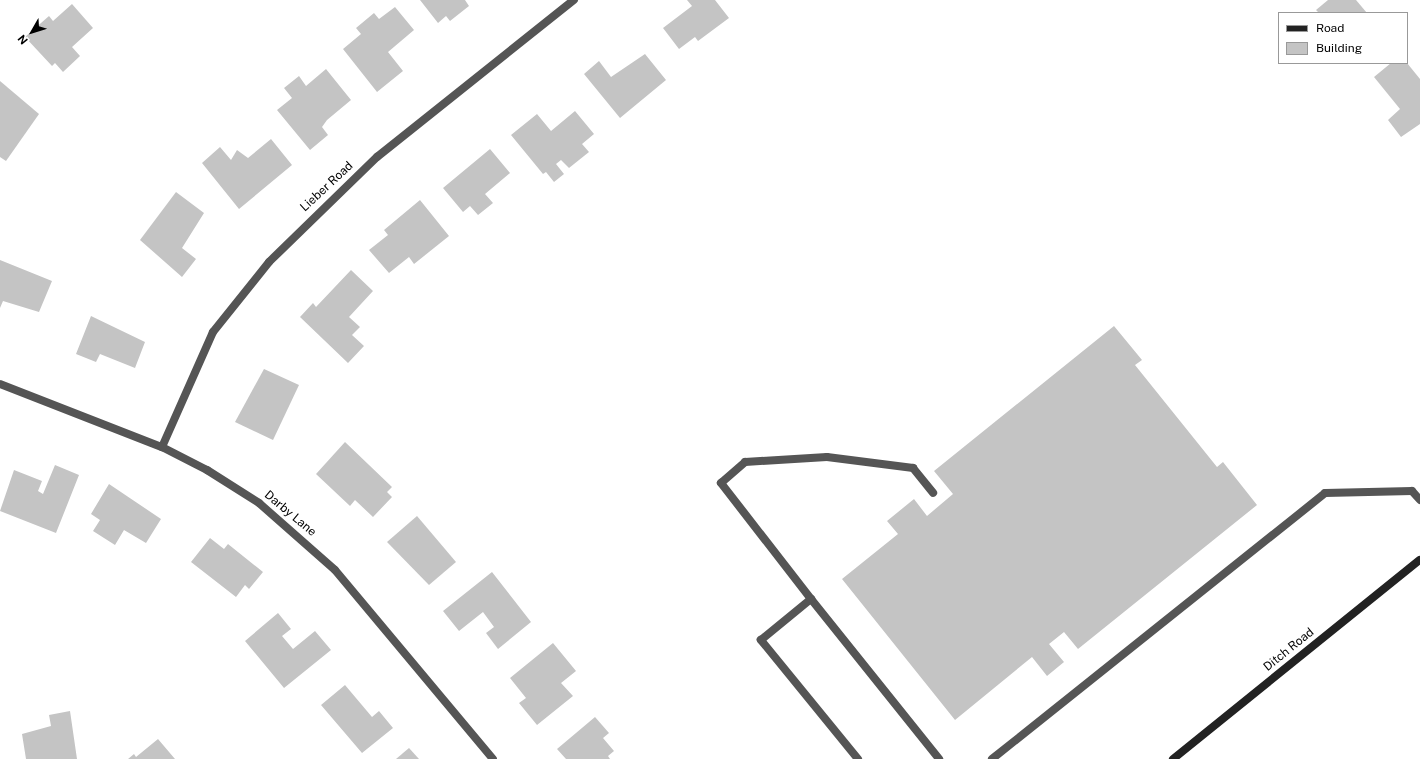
<!DOCTYPE html>
<style>
body{margin:0}
#map{position:relative;width:1420px;height:759px;overflow:hidden;background:#fff;font-family:"Public Sans",sans-serif}
div>[style]{position:absolute}
.building>*{inset:0;background:#c4c4c4}
.service>*{height:8px;margin:-4px;padding:0 4px;transform-origin:4px;border-radius:4px;background:#555}
.minor>*{height:8px;margin:-4px;padding:0 4px;transform-origin:4px;border-radius:4px;background:#555}
.secondary>*{height:8px;margin:-4px;padding:0 4px;transform-origin:4px;border-radius:4px;background:#222}
span{translate:-50% -50%;white-space:nowrap;text-align:center;line-height:1.15;-webkit-text-stroke:3px #fff;paint-order:stroke}
.street-label{font-size:12px;color:#000}
.legend{position:absolute;left:1278px;top:12px;width:130px;height:52px;box-sizing:border-box;background:#fff;border:1px solid #999;margin:0;padding:5px 7px;list-style:none;font-size:12px;color:#000}
.legend li{display:flex;align-items:center;gap:8px;height:20px}
.legend b{width:20px;border:1px solid #999}
.north{position:absolute;left:12px;top:12px;width:40px;height:40px;-webkit-text-stroke:3px #fff;paint-order:stroke;rotate:231deg;font-size:11px;font-weight:700;line-height:16px;text-align:center;color:#000}
.north::after{content:'';display:block;margin:auto;width:14px;height:18px;background:#000;clip-path:polygon(50% 0,100% 100%,50% 72%,0 100%)}
</style>
<div id="map">
<div class="building">
<div style="clip-path:polygon(420px 0,465px 0,469px 6px,450px 21px,446px 16px,438px 23px)"></div>
<div style="clip-path:polygon(687px 0,715px 0,729px 18px,698px 41px,695px 37px,679px 49px,663px 28px,692px 6px)"></div>
<div style="clip-path:polygon(1328px 0,1356px 0,1367px 13px,1319px 13px,1316px 10px)"></div>
<div style="clip-path:polygon(72px 4px,93px 28px,72px 47px,80px 56px,63px 72px,55px 63px,52px 66px,25px 37px,49px 16px,53px 21px)"></div>
<div style="clip-path:polygon(395px 7px,414px 30px,388px 52px,403px 71px,377px 92px,343px 49px,361px 34px,356px 28px,374px 13px,379px 19px)"></div>
<div style="clip-path:polygon(645px 54px,666px 80px,620px 118px,584px 74px,599px 61px,611px 77px)"></div>
<div style="clip-path:polygon(1391px 63px,1407px 63px,1420px 79px,1420px 124px,1401px 137px,1388px 120px,1400px 109px,1374px 77px)"></div>
<div style="clip-path:polygon(326px 69px,351px 100px,327px 120px,322px 127px,328px 135px,310px 150px,277px 110px,292px 98px,284px 88px,299px 76px,306px 86px)"></div>
<div style="clip-path:polygon(0 81px,39px 114px,6px 161px,0 157px)"></div>
<div style="clip-path:polygon(575px 111px,594px 134px,582px 144px,589px 152px,569px 168px,561px 160px,556px 164px,564px 174px,554px 182px,546px 172px,543px 174px,511px 135px,537px 114px,551px 131px)"></div>
<div style="clip-path:polygon(271px 139px,292px 165px,239px 209px,202px 163px,220px 147px,231px 160px,237px 150px,248px 158px)"></div>
<div style="clip-path:polygon(490px 149px,510px 173px,485px 194px,493px 203px,478px 215px,470px 206px,463px 212px,443px 188px)"></div>
<div style="clip-path:polygon(176px 192px,204px 213px,182px 248px,196px 259px,182px 277px,140px 240px)"></div>
<div style="clip-path:polygon(420px 200px,449px 236px,414px 264px,409px 257px,389px 273px,369px 250px,388px 235px,384px 230px)"></div>
<div style="clip-path:polygon(0 260px,52px 281px,39px 312px,3px 301px,0 308px)"></div>
<div style="clip-path:polygon(351px 270px,373px 291px,349px 317px,360px 327px,352px 335px,364px 346px,348px 363px,300px 317px,313px 303px,316px 307px)"></div>
<div style="clip-path:polygon(91px 316px,145px 342px,135px 368px,100px 354px,96px 362px,76px 354px)"></div>
<div style="clip-path:polygon(1114px 326px,1142px 360px,1135px 365px,1217px 467px,1223px 462px,1257px 505px,1078px 649px,1064px 632px,1049px 644px,1064px 662px,1047px 676px,1032px 657px,955px 720px,842px 579px,898px 534px,887px 521px,914px 499px,927px 516px,953px 494px,934px 471px)"></div>
<div style="clip-path:polygon(264px 369px,299px 385px,273px 440px,235px 422px)"></div>
<div style="clip-path:polygon(345px 442px,392px 487px,387px 492px,392px 497px,373px 517px,355px 500px,350px 506px,316px 474px)"></div>
<div style="clip-path:polygon(55px 465px,79px 475px,56px 533px,0 511px,14px 470px,42px 481px,38px 491px,43px 494px)"></div>
<div style="clip-path:polygon(109px 484px,161px 519px,146px 543px,124px 530px,115px 545px,93px 531px,100px 520px,91px 514px)"></div>
<div style="clip-path:polygon(417px 516px,456px 562px,429px 585px,387px 542px)"></div>
<div style="clip-path:polygon(210px 538px,224px 549px,228px 544px,263px 572px,249px 589px,245px 585px,236px 597px,191px 562px)"></div>
<div style="clip-path:polygon(492px 572px,531px 622px,498px 649px,486px 633px,494px 627px,483px 612px,459px 631px,443px 611px)"></div>
<div style="clip-path:polygon(278px 613px,291px 629px,282px 636px,293px 649px,315px 631px,331px 650px,284px 688px,245px 641px)"></div>
<div style="clip-path:polygon(553px 643px,576px 671px,561px 683px,573px 696px,537px 725px,519px 703px,526px 698px,510px 678px)"></div>
<div style="clip-path:polygon(345px 685px,372px 717px,379px 711px,393px 728px,362px 753px,321px 705px)"></div>
<div style="clip-path:polygon(70px 711px,77px 759px,26px 759px,22px 734px,51px 726px,49px 715px)"></div>
<div style="clip-path:polygon(595px 717px,609px 733px,603px 738px,614px 751px,608px 756px,610px 759px,566px 759px,557px 749px)"></div>
<div style="clip-path:polygon(158px 739px,175px 759px,128px 759px,134px 754px,136px 757px)"></div>
<div style="clip-path:polygon(409px 748px,419px 759px,396px 759px)"></div>
</div>
<div class="service">
<div style="left:811px;top:599px;width:205px;rotate:51.3deg"></div>
<div style="left:858px;top:759px;width:154px;rotate:-129.2deg"></div>
<div style="left:761px;top:640px;width:65px;rotate:-39.4deg"></div>
<div style="left:811px;top:599px;width:147px;rotate:-127.8deg"></div>
<div style="left:721px;top:483px;width:32px;rotate:-41deg"></div>
<div style="left:745px;top:462px;width:82px;rotate:-3.5deg"></div>
<div style="left:827px;top:457px;width:87px;rotate:7.3deg"></div>
<div style="left:913px;top:468px;width:32px;rotate:51deg"></div>
<div style="left:992px;top:759px;width:426px;rotate:-38.6deg"></div>
<div style="left:1325px;top:493px;width:87px;rotate:-1.3deg"></div>
<div style="left:1412px;top:491px;width:12px;rotate:48deg"></div>
</div>
<div class="minor">
<div style="left:0;top:384px;width:174px;rotate:21.3deg"></div>
<div style="left:162px;top:447px;width:51px;rotate:27.1deg"></div>
<div style="left:207px;top:470px;width:62px;rotate:32.4deg"></div>
<div style="left:259px;top:503px;width:101px;rotate:41.4deg"></div>
<div style="left:335px;top:570px;width:246px;rotate:50.1deg"></div>
<div style="left:162px;top:447px;width:126px;rotate:-66.1deg"></div>
<div style="left:213px;top:332px;width:90px;rotate:-51.3deg"></div>
<div style="left:269px;top:262px;width:151px;rotate:-44.2deg"></div>
<div style="left:377px;top:157px;width:252px;rotate:-38.6deg"></div>
</div>
<div class="secondary">
<div style="left:1173px;top:759px;width:317px;rotate:-38.9deg"></div>
</div>
<div class="street-label">
<span style="left:327px;top:187px;rotate:-43deg">Lieber Road</span>
<span style="left:290px;top:514px;rotate:40deg">Darby Lane</span>
<span style="left:1289px;top:650px;rotate:-39deg">Ditch Road</span>
</div>
<ul class="legend">
<li><b style="height:5px;background:#222"></b>Road</li>
<li><b style="height:11px;background:#c4c4c4"></b>Building</li>
</ul>
<div class="north">N</div>
</div>
